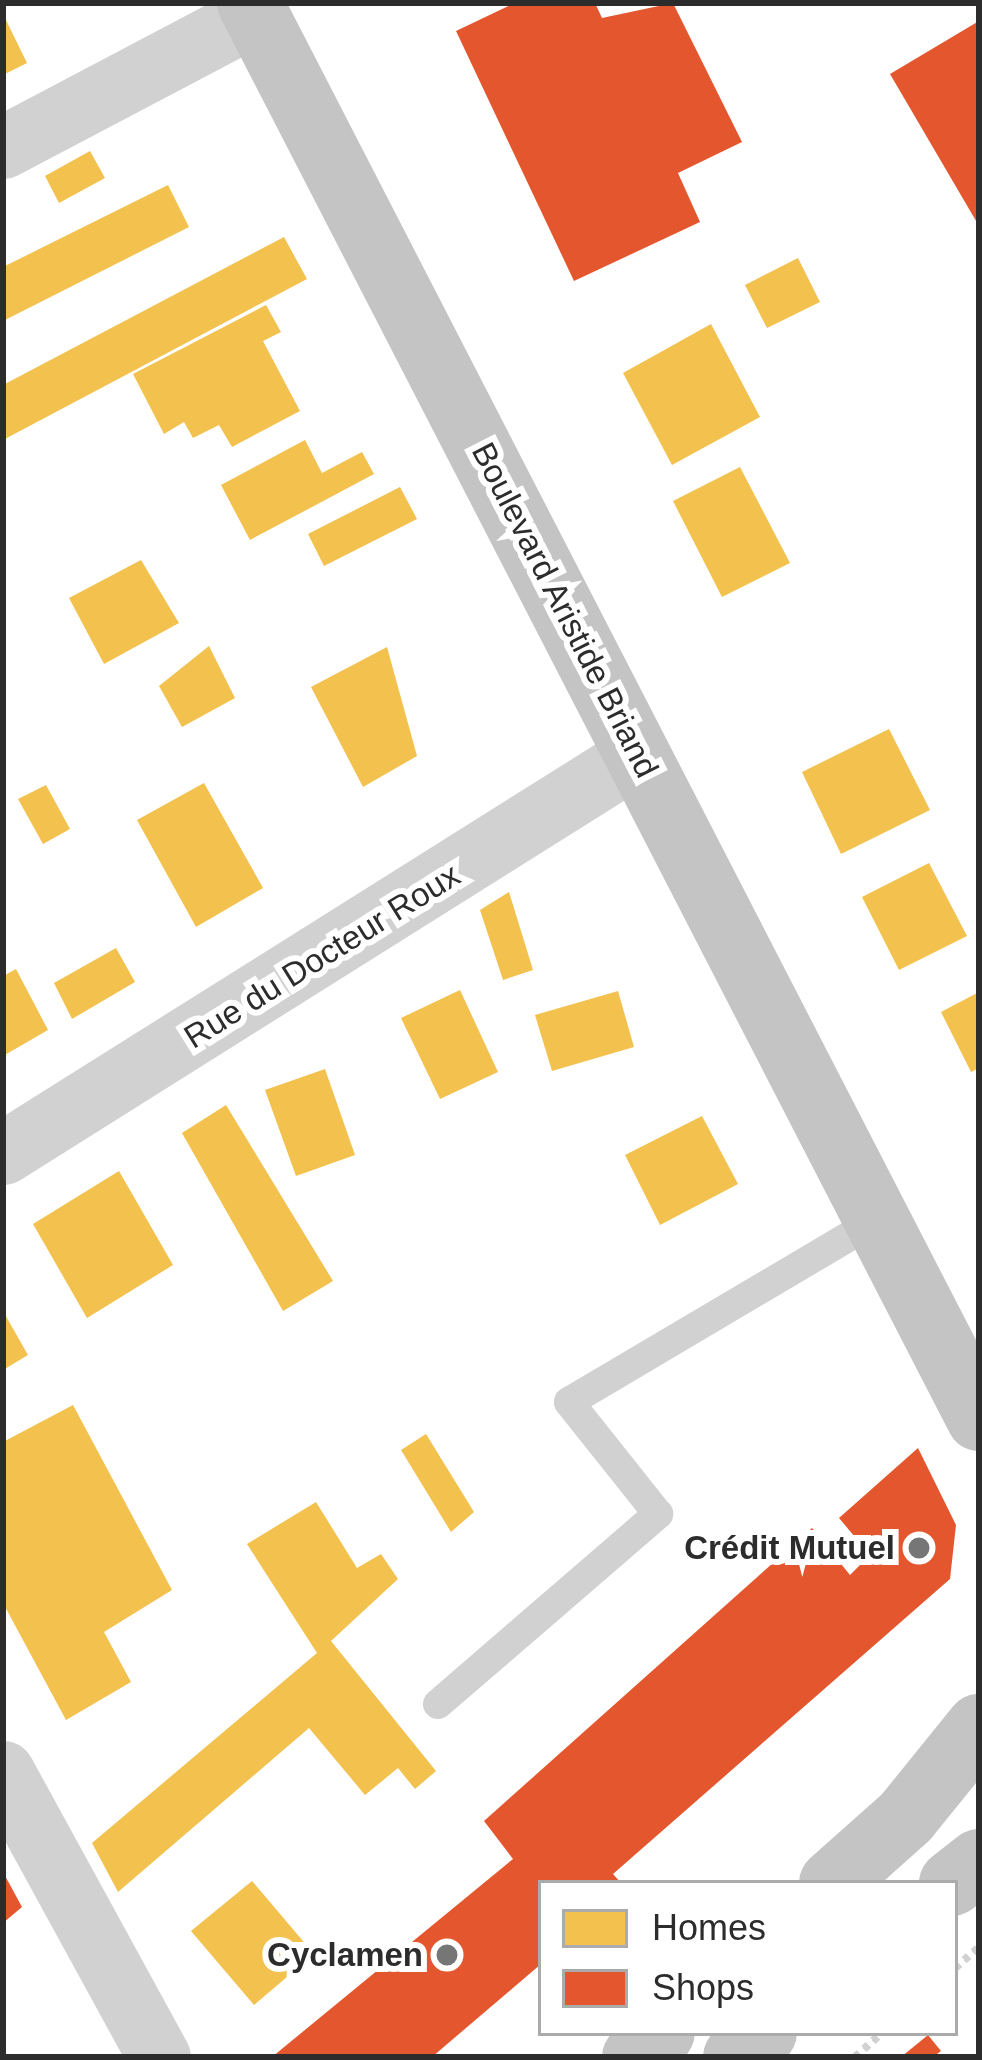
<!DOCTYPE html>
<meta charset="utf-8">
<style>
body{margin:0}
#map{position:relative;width:982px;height:2060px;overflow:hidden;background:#fff;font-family:Helvetica,sans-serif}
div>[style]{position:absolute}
.homes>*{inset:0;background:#f2c14e}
.shops>*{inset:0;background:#e4572e}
.path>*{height:8px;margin-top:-4px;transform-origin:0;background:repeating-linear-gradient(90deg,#d1d1d1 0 6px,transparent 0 12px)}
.service>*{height:30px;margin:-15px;padding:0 15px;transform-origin:15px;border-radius:15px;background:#d1d1d1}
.minor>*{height:63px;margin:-31.5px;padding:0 31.5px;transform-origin:31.5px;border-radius:31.5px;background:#d1d1d1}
.primary>*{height:66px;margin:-33px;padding:0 33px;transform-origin:33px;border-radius:33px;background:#c4c4c4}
.dots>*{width:33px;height:33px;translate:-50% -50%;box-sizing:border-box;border:6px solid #fff;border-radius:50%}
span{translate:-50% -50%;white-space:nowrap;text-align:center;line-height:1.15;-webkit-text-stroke:12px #fff;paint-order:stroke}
.street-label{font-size:33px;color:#2c2c2c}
.poi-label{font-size:33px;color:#2c2c2c;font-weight:700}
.right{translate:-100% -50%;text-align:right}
.frame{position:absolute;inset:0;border:6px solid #2c2c2c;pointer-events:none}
.legend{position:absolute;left:538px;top:1880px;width:420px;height:156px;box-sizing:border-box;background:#fff;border:3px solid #ababab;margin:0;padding:15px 21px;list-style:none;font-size:36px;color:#2c2c2c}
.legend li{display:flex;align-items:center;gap:24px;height:60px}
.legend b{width:60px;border:3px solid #ababab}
</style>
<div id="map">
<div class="homes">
<div style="clip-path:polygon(3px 14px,27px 63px,3px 75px)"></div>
<div style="clip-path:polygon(90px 151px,105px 178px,59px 203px,45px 176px)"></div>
<div style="clip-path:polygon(168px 185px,189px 227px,3px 321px,3px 267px)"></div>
<div style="clip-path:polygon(284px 237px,307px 279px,3px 440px,3px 385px)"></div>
<div style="clip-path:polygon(798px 258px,820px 302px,767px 328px,745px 285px)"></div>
<div style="clip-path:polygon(266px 305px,281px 332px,263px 341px,300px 411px,232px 447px,219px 425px,193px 438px,184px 422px,164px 434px,133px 374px)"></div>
<div style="clip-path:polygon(711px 324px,760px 417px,672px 465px,623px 373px)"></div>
<div style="clip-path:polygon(305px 440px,322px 473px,362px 452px,374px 474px,250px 540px,221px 485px)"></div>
<div style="clip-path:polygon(740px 467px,790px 563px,722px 597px,673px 501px)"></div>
<div style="clip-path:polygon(400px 487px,417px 519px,324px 566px,308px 534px)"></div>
<div style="clip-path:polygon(141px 560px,179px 623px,104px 664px,69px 598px)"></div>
<div style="clip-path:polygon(209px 646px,235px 698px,182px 727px,159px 686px)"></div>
<div style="clip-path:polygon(387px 647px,417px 756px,363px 787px,311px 687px)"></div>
<div style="clip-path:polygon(889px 729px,930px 810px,841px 854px,802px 772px)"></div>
<div style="clip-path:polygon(204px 783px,263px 888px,196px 927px,137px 820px)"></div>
<div style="clip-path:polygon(46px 785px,70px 829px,43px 844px,18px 799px)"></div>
<div style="clip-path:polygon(929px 863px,967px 936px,899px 970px,862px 897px)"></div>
<div style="clip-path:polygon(509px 892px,533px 970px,503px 980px,480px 910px)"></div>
<div style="clip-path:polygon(116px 948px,135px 982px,72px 1019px,54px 983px)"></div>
<div style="clip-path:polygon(16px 969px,48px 1030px,3px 1056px,3px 976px)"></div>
<div style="clip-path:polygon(460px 990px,498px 1072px,440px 1099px,401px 1018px)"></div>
<div style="clip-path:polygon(618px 991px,634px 1047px,552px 1071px,535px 1015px)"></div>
<div style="clip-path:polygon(979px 992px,979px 1068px,971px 1072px,941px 1012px)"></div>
<div style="clip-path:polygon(325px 1069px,355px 1155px,296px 1176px,265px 1090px)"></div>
<div style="clip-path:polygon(226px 1105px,333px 1281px,283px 1311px,182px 1133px)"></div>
<div style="clip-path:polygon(702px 1116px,738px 1184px,660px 1225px,625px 1155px)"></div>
<div style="clip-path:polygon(119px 1171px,173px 1265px,87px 1318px,33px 1224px)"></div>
<div style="clip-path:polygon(3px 1311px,28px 1355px,3px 1370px)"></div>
<div style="clip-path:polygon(73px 1405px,172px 1590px,104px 1632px,131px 1682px,66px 1720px,3px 1603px,3px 1442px)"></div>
<div style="clip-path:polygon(426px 1434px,474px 1512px,451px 1532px,401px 1450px)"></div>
<div style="clip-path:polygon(316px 1502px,357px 1568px,381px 1554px,398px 1579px,331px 1641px,436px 1771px,415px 1789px,398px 1768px,365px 1795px,309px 1728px,118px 1892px,92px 1843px,317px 1653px,247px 1544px)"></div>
<div style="clip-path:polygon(252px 1881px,314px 1954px,254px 2005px,191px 1931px)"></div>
</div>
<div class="shops">
<div style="clip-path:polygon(515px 3px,595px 3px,602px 18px,673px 3px,742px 142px,678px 173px,700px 222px,574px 281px,456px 31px)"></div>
<div style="clip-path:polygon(979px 21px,979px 226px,890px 74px)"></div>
<div style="clip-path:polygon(918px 1448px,956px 1525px,950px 1579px,613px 1874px,621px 1883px,541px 1883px,541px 1964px,432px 2057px,272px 2057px,513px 1859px,484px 1821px,812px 1528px,850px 1575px,870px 1555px,839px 1518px)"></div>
<div style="clip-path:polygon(3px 1872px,22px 1907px,3px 1923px)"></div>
<div style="clip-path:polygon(928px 2035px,941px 2051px,933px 2057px,901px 2057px)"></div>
</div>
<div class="path">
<div style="left:955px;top:1968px;width:32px;rotate:-41deg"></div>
<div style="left:855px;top:2057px;width:36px;rotate:-42deg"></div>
</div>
<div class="service">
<div style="left:438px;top:1704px;width:291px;rotate:-40.8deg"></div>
<div style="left:658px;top:1514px;width:143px;rotate:-128.5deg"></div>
<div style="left:569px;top:1402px;width:365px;rotate:-30.6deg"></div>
</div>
<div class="minor">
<div style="left:3px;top:147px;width:285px;rotate:-27.8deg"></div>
<div style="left:3px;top:1153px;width:750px;rotate:-32.14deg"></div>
<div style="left:3px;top:1772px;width:325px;rotate:61.3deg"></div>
</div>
<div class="primary">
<div style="left:250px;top:3px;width:1592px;rotate:62.74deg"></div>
<div style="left:832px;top:1883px;width:99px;rotate:-41.7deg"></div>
<div style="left:906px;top:1817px;width:116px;rotate:-51deg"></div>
<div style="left:952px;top:1883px;width:34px;rotate:-38deg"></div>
<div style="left:635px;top:2057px;width:36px;rotate:-42deg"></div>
<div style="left:736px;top:2057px;width:37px;rotate:-41deg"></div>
</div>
<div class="dots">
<div style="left:919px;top:1548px;background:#767676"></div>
<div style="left:447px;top:1955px;background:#767676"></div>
</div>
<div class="street-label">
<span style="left:565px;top:610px;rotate:63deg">Boulevard Aristide Briand</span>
<span style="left:322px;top:956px;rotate:-32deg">Rue du Docteur Roux</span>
</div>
<div class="poi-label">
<span class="right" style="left:895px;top:1548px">Crédit Mutuel</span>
<span class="right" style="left:423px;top:1955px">Cyclamen</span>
</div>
<div class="frame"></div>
<ul class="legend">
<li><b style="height:33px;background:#f2c14e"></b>Homes</li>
<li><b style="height:33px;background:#e4572e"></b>Shops</li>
</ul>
</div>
